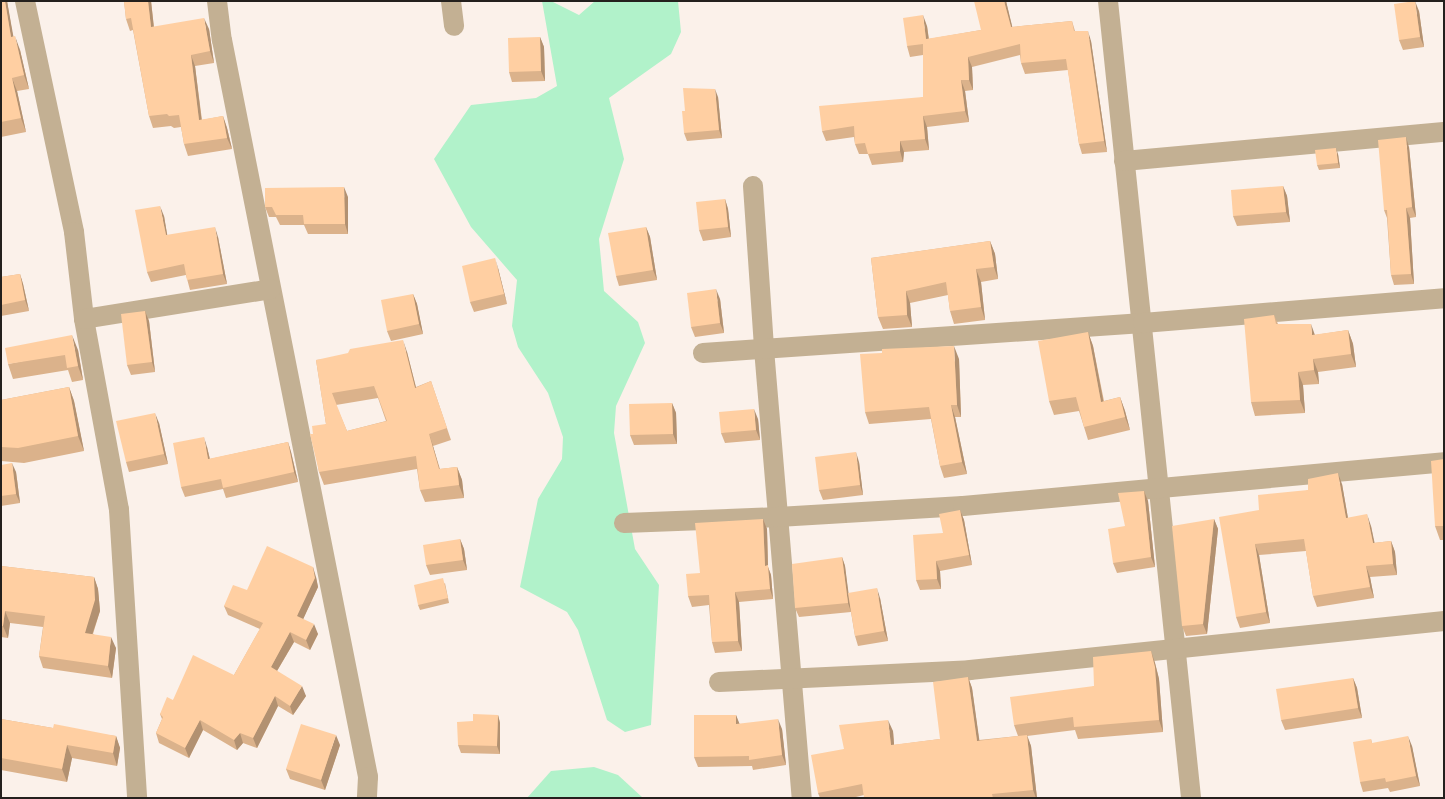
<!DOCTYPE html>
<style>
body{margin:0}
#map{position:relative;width:1445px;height:799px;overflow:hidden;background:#fbf1ea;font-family:Spectral,serif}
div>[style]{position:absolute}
.green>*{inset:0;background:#b1f2ca}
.street>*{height:20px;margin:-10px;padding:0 10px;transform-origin:10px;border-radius:10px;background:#c3b093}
.wall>*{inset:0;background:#dbb28b}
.shaded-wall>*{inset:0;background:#b29171}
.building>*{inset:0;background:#ffcfa2}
span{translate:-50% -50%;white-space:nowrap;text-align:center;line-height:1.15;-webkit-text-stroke:4px #fff;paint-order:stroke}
.frame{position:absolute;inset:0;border:2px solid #24201d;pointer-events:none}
</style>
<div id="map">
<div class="green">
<div style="clip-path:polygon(542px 1px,551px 1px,579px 15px,595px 1px,678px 1px,681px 32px,671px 54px,609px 98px,624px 159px,599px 239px,604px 291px,638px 322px,645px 343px,616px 406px,614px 433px,635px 549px,659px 585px,651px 725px,625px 732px,607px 720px,578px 630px,567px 612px,520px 587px,538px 499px,562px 459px,563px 437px,548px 393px,518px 347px,512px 326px,517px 280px,471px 227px,434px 159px,471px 105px,536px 98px,557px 86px)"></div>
<div style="clip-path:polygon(594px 767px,618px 775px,643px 798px,527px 798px,551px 771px)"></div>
</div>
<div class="street">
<div style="left:25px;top:1px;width:236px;rotate:78deg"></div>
<div style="left:74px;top:232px;width:88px;rotate:83.4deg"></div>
<div style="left:84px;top:319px;width:194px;rotate:79.6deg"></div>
<div style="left:119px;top:510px;width:289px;rotate:86.4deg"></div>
<div style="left:217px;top:1px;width:39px;rotate:83deg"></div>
<div style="left:222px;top:40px;width:751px;rotate:78.79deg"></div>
<div style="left:368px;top:777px;width:21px;rotate:93deg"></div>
<div style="left:451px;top:1px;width:25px;rotate:83deg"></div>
<div style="left:1108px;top:1px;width:801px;rotate:84.05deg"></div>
<div style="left:1124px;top:161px;width:321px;rotate:-5.2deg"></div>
<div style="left:753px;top:186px;width:163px;rotate:86.1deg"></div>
<div style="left:764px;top:349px;width:451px;rotate:85.2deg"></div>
<div style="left:84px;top:319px;width:189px;rotate:-9.1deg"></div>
<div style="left:703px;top:353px;width:441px;rotate:-3.9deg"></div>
<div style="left:1143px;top:323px;width:302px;rotate:-4.7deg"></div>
<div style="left:624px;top:523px;width:154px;rotate:-2.2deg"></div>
<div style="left:778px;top:517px;width:185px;rotate:-3.4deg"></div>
<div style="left:963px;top:506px;width:483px;rotate:-5.2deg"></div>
<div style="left:719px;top:682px;width:251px;rotate:-2.7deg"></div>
<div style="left:970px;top:670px;width:477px;rotate:-5.9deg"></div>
</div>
<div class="wall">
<div style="clip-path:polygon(1px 1px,7px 1px,13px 37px,20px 50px,29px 89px,17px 91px,26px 132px,1px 137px)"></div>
<div style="clip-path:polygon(124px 1px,151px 1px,154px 27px,209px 29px,214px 63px,195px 66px,202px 120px,223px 116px,227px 128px,232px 149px,188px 156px,184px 144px,181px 127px,174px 128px,171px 126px,153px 128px,149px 116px,133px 30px,130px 31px,126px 19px)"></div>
<div style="clip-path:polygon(1006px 1px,1012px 27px,1072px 21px,1075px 31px,1091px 41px,1107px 152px,1082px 154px,1079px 144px,1068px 70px,1025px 74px,1021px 63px,1020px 55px,972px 67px,973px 90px,965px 91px,969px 122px,927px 127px,929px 150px,904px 152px,903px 162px,872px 165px,868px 154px,859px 154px,855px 144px,854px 137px,826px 141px,822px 131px,923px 97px,923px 55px,910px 57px,907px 46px,927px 26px,929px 39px,981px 30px)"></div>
<div style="clip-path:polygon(1419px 11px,1424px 47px,1403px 50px,1399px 40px)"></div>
<div style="clip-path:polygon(540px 37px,544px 47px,545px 81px,512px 82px,509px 72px)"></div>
<div style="clip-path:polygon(718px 97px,722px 138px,687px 141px,684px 133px,685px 111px)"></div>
<div style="clip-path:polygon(1409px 147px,1416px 217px,1410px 218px,1414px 284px,1394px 285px,1391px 275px,1387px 218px,1384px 210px)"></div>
<div style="clip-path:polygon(1338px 154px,1340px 168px,1319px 170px,1317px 165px)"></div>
<div style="clip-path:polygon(1283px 186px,1287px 196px,1290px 222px,1237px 226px,1233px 216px)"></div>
<div style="clip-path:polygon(348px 197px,348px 234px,308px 234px,304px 225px,280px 225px,276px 217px,269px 217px,265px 207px)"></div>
<div style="clip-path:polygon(725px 199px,728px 209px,731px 237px,703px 241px,699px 230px)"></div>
<div style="clip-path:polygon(164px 216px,167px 235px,218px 237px,227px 284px,190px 290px,186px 275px,151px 282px,147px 272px)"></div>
<div style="clip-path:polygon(646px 227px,650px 237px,657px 280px,619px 286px,616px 276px)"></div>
<div style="clip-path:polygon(990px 241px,995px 254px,998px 279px,981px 282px,985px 320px,954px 324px,950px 311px,948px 295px,910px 303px,912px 327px,883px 329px,878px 317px,871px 258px)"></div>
<div style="clip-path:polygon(498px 268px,507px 304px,474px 312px,470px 302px)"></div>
<div style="clip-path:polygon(20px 274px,23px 284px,29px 311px,1px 316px,1px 277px)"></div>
<div style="clip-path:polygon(413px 294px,417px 304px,423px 334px,391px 341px,387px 331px)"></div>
<div style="clip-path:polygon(720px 299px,724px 333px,695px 337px,691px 327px)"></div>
<div style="clip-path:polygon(145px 311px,149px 321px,155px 372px,131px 375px,127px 365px)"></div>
<div style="clip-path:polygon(1274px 315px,1278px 324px,1315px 335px,1348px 330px,1353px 344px,1356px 367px,1318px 372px,1319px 384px,1303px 385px,1305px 413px,1255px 416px,1251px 402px)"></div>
<div style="clip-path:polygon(1088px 332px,1093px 346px,1104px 401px,1120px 397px,1125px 411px,1130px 430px,1088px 440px,1084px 427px,1079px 411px,1054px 415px,1049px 401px)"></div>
<div style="clip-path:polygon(78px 350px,83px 380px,72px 382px,68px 370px,13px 379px,8px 364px)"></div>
<div style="clip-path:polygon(evenodd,407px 352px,416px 387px,431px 381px,451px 440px,433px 446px,440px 469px,457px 467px,462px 480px,464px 498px,425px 502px,420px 490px,417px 469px,324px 485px,319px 472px,313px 434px,326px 424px,316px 360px,407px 352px,378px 398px,386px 421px,347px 431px,336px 405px,378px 398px)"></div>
<div style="clip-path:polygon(959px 359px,961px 417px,955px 417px,967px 474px,944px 478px,940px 466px,931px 419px,869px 424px,865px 412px)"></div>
<div style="clip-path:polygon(69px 387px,74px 401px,84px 451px,24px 463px,1px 461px,1px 400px)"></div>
<div style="clip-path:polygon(672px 403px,676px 413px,677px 444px,634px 445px,630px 435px)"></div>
<div style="clip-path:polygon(758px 419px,760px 440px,725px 443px,721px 433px)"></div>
<div style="clip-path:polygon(159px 423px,168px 464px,129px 472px,126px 462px)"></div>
<div style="clip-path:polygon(288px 442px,291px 452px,298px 482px,226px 498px,223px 489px,185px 497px,181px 487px,207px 447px,210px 459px)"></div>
<div style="clip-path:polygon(1444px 459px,1444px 540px,1440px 540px,1435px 526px)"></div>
<div style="clip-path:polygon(859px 462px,863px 495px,823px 500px,819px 490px)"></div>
<div style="clip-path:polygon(1px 465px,16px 472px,20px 503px,1px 506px)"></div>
<div style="clip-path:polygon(1342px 484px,1348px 518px,1371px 526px,1374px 543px,1391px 541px,1395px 552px,1397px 575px,1370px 577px,1374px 598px,1317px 607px,1313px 596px,1306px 551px,1259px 555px,1270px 623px,1240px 628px,1236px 617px,1259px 510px,1308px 490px)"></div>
<div style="clip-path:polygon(1144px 491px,1148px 501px,1155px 567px,1117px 573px,1113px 563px,1125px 526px)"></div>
<div style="clip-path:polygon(960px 510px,964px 520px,972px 565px,940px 571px,941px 589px,920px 590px,916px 580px,943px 533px)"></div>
<div style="clip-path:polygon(763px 519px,767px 529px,768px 567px,771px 575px,773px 599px,739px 602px,742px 651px,715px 653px,712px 642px,709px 605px,692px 607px,688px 596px,700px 573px)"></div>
<div style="clip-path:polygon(1214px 519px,1218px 529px,1207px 634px,1186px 636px,1182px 626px)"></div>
<div style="clip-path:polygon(460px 539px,464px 549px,467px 570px,430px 575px,426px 565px)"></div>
<div style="clip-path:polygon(842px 557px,845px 566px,848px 593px,880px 598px,888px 641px,858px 646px,855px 636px,851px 612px,799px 617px,795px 608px)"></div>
<div style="clip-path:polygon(1px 566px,94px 577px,98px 589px,100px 611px,93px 634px,116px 648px,112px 678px,43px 668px,39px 656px,43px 627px,10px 623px,8px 638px,1px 637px)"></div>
<div style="clip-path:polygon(316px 577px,318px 587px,303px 619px,318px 634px,310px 650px,294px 642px,277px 671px,306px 696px,293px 715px,278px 706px,257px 748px,243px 743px,237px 750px,203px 730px,189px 758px,159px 743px,156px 733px,162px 719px,160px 714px,173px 700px,234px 675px,260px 629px,228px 615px,224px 606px,247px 590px)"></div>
<div style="clip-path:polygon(445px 583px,449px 603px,420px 610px,418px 605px)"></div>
<div style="clip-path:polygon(1151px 651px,1155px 663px,1159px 679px,1163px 732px,1078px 739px,1075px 730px,1027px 736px,1031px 746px,1037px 798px,864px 798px,864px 795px,852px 798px,820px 798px,818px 793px,844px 749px,893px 731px,894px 745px,940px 739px,968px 677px,972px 688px,979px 740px,1018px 736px,1014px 725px,1094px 686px)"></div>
<div style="clip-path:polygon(1353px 678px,1357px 688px,1362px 718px,1285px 730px,1281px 720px)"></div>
<div style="clip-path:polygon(498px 715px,500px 723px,500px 754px,461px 753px,458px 745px)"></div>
<div style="clip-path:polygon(736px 715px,739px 724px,782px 729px,786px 765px,753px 770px,752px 766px,698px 767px,694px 757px)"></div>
<div style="clip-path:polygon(1px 719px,53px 728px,116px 736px,120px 748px,117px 766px,72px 758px,67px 782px,1px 770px)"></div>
<div style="clip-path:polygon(1371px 739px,1372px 743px,1412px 746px,1420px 786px,1390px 792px,1388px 788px,1363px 792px,1360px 782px)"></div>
<div style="clip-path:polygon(340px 745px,325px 790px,290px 779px,286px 769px)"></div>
</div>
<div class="shaded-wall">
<div style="clip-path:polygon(5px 1px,7px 1px,16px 51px,11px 37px)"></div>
<div style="clip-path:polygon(148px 1px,151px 1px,155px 39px,151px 27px)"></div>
<div style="clip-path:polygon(1004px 1px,1006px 1px,1015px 38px,1011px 27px)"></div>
<div style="clip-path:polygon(1415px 1px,1419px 11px,1424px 47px,1420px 37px)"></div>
<div style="clip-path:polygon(923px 15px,927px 26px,930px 50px,926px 39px)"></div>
<div style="clip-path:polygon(204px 18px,209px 29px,214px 63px,210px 51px)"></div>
<div style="clip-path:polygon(1088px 31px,1091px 41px,1107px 152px,1104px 141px)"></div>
<div style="clip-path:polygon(15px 36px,20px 50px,29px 89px,24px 75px)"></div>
<div style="clip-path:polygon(540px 37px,544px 47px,545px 81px,541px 71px)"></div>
<div style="clip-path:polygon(191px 55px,195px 66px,203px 132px,199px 120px)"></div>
<div style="clip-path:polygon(968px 57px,972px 67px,973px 90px,969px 80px)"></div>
<div style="clip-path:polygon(12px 78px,17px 91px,26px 132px,21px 118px)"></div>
<div style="clip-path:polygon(961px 80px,965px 91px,969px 122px,965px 111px)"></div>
<div style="clip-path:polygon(715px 89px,718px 97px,722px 138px,719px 130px)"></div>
<div style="clip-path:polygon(223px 116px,227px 128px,232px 149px,227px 138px)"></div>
<div style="clip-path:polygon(923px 116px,927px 127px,929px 150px,925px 139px)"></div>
<div style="clip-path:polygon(1406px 137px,1409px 147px,1416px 217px,1412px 207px)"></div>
<div style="clip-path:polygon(900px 141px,904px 152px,903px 162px,900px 151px)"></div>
<div style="clip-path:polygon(1336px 148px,1338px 154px,1340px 168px,1338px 163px)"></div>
<div style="clip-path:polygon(1283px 186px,1287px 196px,1290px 222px,1286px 212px)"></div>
<div style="clip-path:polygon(344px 187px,348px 197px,348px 234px,345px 224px)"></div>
<div style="clip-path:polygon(725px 199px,728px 209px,731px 237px,728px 227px)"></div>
<div style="clip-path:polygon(160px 206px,164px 216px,169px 245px,166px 235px)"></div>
<div style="clip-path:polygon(1406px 208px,1410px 218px,1414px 284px,1411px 274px)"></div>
<div style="clip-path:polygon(215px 227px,218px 237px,227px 284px,223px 274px)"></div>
<div style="clip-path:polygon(646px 227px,650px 237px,657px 280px,653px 270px)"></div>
<div style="clip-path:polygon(990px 241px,995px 254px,998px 279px,994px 267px)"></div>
<div style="clip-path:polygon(495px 258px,498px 268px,507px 304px,504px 294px)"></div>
<div style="clip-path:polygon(976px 269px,981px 282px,985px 320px,981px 307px)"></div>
<div style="clip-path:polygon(20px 274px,23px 284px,29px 311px,25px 300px)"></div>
<div style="clip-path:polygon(716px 289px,720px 299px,724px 333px,720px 323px)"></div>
<div style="clip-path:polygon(906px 291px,910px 303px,912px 327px,907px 315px)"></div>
<div style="clip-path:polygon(413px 294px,417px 304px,423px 334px,419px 324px)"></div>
<div style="clip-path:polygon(145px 311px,149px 321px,155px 372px,152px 362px)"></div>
<div style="clip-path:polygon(1311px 324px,1316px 338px,1312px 335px)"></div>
<div style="clip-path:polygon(1348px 330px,1353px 344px,1356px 367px,1351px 354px)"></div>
<div style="clip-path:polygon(1088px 332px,1093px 346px,1106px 416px,1101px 402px)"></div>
<div style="clip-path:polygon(72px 335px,78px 350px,83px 380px,78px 366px)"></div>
<div style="clip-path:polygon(403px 340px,407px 352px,419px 400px,415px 388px)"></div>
<div style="clip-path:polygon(954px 346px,959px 359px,961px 417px,957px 405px)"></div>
<div style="clip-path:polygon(1313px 359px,1318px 372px,1319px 384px,1314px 370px)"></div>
<div style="clip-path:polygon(1298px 372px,1303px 385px,1305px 413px,1300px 400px)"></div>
<div style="clip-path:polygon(69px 387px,74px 401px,84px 451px,78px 436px)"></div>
<div style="clip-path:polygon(1120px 397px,1125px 411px,1130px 430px,1125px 417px)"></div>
<div style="clip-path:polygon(672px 403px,676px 413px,677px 444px,673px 434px)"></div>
<div style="clip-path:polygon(951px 405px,955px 417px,967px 474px,962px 462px)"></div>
<div style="clip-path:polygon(754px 409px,758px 419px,760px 440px,756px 430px)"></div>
<div style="clip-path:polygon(155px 413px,159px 423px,168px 464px,164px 454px)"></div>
<div style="clip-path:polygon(429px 434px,433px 446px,443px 482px,439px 469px)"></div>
<div style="clip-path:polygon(204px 437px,207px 447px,212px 469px,208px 459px)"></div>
<div style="clip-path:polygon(288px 442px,291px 452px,298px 482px,294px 472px)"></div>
<div style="clip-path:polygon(856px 452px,859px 462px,863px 495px,860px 485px)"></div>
<div style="clip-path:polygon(12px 463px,16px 472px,20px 503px,16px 494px)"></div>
<div style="clip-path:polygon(457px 467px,462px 480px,464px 498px,459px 485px)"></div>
<div style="clip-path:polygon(1338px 473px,1342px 484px,1350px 530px,1346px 518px)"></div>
<div style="clip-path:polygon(1144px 491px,1148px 501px,1155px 567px,1151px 557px)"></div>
<div style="clip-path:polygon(960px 510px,964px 520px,972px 565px,969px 555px)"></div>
<div style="clip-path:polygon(1367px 514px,1371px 526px,1377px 554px,1373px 543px)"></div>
<div style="clip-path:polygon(763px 519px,767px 529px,768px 567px,771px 575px,773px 599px,770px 589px,765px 566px)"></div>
<div style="clip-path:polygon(1214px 519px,1218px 529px,1207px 634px,1203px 624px)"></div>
<div style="clip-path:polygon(460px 539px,464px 549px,467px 570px,463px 560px)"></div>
<div style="clip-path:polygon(1391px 541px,1395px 552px,1397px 575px,1393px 564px)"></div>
<div style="clip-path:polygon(1255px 544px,1259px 555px,1270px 623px,1266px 612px)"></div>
<div style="clip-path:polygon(842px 557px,845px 566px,851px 612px,848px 603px)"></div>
<div style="clip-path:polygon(936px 561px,940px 571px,941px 589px,937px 579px)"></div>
<div style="clip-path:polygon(1366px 566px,1370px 577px,1374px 598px,1370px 587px)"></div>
<div style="clip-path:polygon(313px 567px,316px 577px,318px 587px,300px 626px,297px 616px)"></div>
<div style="clip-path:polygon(94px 577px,98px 589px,100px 611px,89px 644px,85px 633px)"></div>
<div style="clip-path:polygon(877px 588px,880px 598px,888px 641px,884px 631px)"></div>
<div style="clip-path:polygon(735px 592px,739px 602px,742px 651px,738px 641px)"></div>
<div style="clip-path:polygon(5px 611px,10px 623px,8px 638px,3px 626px)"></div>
<div style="clip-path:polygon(314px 624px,318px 634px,310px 650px,306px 640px)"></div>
<div style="clip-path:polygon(290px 632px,294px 642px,274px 676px,271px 667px)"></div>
<div style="clip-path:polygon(111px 637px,116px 648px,112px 678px,108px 666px)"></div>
<div style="clip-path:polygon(1151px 651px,1155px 663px,1159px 679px,1163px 732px,1159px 720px)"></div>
<div style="clip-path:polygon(968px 677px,972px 688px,981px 752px,977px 741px)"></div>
<div style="clip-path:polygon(1353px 678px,1357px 688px,1362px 718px,1358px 708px)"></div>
<div style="clip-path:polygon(302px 686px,306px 696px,293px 715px,290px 706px)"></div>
<div style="clip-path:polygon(275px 696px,278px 706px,257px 748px,253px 738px)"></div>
<div style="clip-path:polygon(498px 715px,500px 723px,500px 754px,497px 746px)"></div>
<div style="clip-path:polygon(736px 715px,740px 725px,736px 724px)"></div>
<div style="clip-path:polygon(778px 719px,782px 729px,786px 765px,782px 755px)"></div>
<div style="clip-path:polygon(200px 720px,203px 730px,189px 758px,185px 748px)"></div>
<div style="clip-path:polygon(888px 720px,893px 731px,895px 757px,891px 745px)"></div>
<div style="clip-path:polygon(240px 733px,243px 743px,237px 750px,234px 740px)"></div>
<div style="clip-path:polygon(336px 735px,340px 745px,325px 790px,321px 780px)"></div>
<div style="clip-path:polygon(1027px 735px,1031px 746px,1037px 798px,1036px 798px,1033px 790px)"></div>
<div style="clip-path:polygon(116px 736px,120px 748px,117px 766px,113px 753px)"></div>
<div style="clip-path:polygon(1408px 736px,1412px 746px,1420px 786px,1416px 776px)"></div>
<div style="clip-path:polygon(67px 745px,72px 758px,67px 782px,62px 769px)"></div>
</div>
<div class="building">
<div style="clip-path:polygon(1px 1px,5px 1px,11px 37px,15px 36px,24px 75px,12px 78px,21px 118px,1px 122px)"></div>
<div style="clip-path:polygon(124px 1px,148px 1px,151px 27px,204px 18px,210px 51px,191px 55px,199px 120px,223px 116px,227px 138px,184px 144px,179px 115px,169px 116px,167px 114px,149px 116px,131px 18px,126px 19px)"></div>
<div style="clip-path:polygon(974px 1px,1004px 1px,1011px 27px,1072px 21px,1074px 31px,1088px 31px,1104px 141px,1079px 144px,1066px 59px,1021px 63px,1020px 44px,968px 57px,969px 80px,961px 80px,965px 111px,923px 116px,925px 139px,900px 141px,900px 151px,868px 154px,865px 143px,855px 144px,854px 126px,822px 131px,819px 106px,923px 97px,923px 44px,907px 46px,903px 18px,923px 15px,926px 39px,981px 30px)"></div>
<div style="clip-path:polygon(1415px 1px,1420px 37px,1399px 40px,1394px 4px)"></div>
<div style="clip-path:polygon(540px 37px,541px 71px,509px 72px,508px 38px)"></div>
<div style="clip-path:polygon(683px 88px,715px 89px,719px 130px,684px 133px,682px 111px,685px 111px)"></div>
<div style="clip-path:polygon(1406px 137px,1412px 207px,1406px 208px,1411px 274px,1391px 275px,1387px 210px,1384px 210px,1378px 140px)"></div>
<div style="clip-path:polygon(1336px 148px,1338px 163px,1317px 165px,1315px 150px)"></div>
<div style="clip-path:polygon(1283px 186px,1286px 212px,1233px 216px,1231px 190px)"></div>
<div style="clip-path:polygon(344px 187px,345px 224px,304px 224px,303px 215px,276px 215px,272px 207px,265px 207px,265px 188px)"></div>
<div style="clip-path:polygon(725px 199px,728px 227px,699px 230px,696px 202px)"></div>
<div style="clip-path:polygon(160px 206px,166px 235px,215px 227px,223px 274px,187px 280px,184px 264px,147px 272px,135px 210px)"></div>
<div style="clip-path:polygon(646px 227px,653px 270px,616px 276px,608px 233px)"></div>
<div style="clip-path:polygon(990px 241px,994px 267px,976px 269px,981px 307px,950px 311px,946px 282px,906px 291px,907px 315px,878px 317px,871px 258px)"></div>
<div style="clip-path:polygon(495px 258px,504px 294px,470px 302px,462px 266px)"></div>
<div style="clip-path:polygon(20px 274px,25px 300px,1px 305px,1px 277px)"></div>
<div style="clip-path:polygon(716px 289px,720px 323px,691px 327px,687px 293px)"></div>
<div style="clip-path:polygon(413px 294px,419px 324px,387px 331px,381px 300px)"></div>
<div style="clip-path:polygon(145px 311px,152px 362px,127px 365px,121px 314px)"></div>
<div style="clip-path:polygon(1274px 315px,1276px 324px,1311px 324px,1312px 335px,1348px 330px,1351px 354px,1313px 359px,1314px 370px,1298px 372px,1300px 400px,1251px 402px,1244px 319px)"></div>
<div style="clip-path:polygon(1088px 332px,1101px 402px,1120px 397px,1125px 417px,1084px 427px,1076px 397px,1049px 401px,1038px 341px)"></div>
<div style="clip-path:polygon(72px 335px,78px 366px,67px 368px,65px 355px,8px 364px,5px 348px)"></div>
<div style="clip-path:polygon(evenodd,403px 340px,415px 388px,431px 381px,447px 428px,429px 434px,439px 469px,457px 467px,459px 485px,420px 490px,416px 456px,319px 472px,310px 434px,313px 434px,312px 426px,326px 424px,316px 360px,348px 353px,350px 349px,403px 340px,374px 386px,387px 421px,347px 431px,332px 393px,374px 386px)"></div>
<div style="clip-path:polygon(954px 346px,957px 405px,951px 405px,962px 462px,940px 466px,929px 407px,865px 412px,860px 354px,882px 353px,882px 349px)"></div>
<div style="clip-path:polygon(69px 387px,78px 436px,18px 448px,1px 447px,1px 400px)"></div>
<div style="clip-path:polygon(672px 403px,673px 434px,630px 435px,629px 404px)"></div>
<div style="clip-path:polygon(754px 409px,756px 430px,721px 433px,719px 412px)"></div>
<div style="clip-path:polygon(155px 413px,164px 454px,126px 462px,116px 421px)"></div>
<div style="clip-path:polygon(204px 437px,208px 459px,288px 442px,294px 472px,223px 488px,221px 479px,181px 487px,173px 443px)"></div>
<div style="clip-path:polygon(856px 452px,860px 485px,819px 490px,815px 457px)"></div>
<div style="clip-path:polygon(1444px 459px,1444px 526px,1435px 526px,1431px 461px)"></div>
<div style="clip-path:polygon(12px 463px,16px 494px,1px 496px,1px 465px)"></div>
<div style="clip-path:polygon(1338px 473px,1346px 518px,1367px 514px,1373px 543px,1391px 541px,1393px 564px,1366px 566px,1370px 587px,1313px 596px,1304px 539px,1255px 544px,1266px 612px,1236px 617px,1219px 517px,1259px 510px,1258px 495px,1308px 490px,1308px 479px)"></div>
<div style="clip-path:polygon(1144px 491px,1151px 557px,1113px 563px,1108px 529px,1125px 526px,1118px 493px)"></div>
<div style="clip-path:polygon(960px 510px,969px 555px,936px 561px,937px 579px,916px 580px,913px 535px,943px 533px,939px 514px)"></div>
<div style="clip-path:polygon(763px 519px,765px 566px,768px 565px,770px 589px,735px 592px,738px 641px,712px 642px,709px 595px,688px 596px,686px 574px,700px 573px,695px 523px)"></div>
<div style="clip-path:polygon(1214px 519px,1203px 624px,1182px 626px,1172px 526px)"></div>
<div style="clip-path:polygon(460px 539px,463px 560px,426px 565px,423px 545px)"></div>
<div style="clip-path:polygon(267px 546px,313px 567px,315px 578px,297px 616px,314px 624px,306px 640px,290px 632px,271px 667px,302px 686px,290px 706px,275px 696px,253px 738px,240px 733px,234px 740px,200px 720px,185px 748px,156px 733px,163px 717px,160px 714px,167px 697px,173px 700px,193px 655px,234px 675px,263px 623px,224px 606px,233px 585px,247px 590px)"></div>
<div style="clip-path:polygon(842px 557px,848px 603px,795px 608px,792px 564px)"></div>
<div style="clip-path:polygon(1px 566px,94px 577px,95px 600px,85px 633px,111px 637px,108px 666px,39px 656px,45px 616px,5px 611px,3px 626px,1px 626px)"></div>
<div style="clip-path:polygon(443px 578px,448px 598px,418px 605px,414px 585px)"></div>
<div style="clip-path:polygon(877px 588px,884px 631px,855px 636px,848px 593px)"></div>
<div style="clip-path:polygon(1151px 651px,1155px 667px,1159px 720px,1074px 727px,1073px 717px,1014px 725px,1010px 697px,1094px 686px,1093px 657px)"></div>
<div style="clip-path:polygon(968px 677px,977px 741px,1027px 735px,1033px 790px,992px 794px,993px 798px,864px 798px,862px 784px,818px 793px,811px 755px,844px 749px,839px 725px,888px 720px,891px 745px,940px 739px,933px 682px)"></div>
<div style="clip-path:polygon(1353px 678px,1358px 708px,1281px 720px,1276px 689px)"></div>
<div style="clip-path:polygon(473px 714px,498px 715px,497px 746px,458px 745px,457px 722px,473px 721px)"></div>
<div style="clip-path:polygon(694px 715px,736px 715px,736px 724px,778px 719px,782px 755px,749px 760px,749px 756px,694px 757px)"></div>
<div style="clip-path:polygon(1px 719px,53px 728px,54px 724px,116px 736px,113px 753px,67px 745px,62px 769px,1px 758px)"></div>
<div style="clip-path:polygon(301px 724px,336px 735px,321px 780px,286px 769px)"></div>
<div style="clip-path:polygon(1408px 736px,1416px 776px,1386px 782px,1385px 778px,1360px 782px,1353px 742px,1371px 739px,1372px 743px)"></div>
</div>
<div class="frame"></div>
</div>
